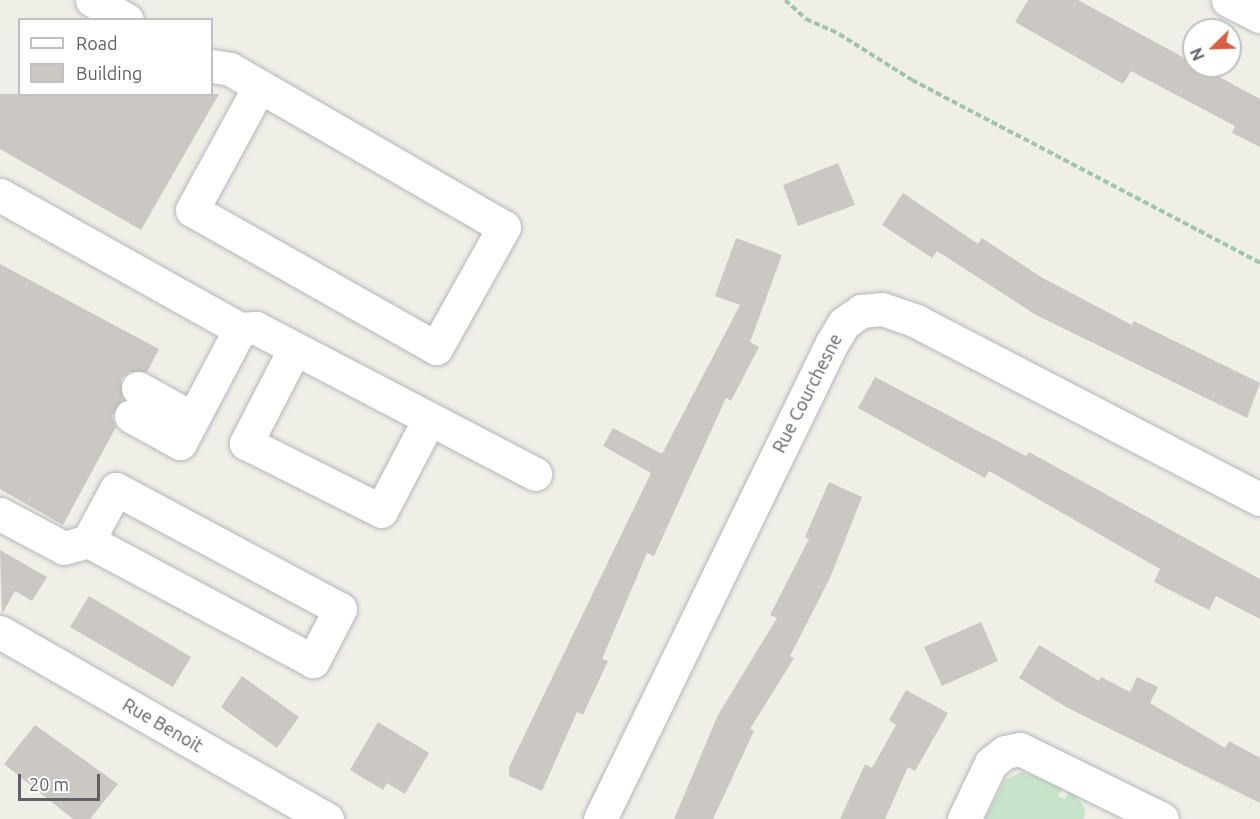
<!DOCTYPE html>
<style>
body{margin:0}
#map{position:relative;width:1260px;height:819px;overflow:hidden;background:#efeee7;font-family:Ubuntu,sans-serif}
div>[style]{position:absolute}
.green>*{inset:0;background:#c7e4ca}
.building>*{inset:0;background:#cbc8c4}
.path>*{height:4px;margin-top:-2px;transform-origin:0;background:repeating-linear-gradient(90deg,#a0c4ae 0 6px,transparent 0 9px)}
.roads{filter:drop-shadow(0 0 2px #b4b6ba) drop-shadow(0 0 2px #b4b6ba)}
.minor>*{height:33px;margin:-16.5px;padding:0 16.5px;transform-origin:16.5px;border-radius:16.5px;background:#fff}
span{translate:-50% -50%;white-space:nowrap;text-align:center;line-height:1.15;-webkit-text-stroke:6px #fff;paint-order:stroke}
.street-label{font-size:18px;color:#5f6166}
.legend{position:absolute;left:18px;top:18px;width:195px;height:78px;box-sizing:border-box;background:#fff;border:2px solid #bfc0c2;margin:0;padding:8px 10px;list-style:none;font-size:18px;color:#5f6166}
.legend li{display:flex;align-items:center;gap:12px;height:30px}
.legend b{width:30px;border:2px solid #bfc0c2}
.north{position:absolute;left:1182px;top:18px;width:60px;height:60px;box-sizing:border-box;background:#fff;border:2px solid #bfc0c2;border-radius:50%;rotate:247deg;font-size:16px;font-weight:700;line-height:24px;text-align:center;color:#5f6166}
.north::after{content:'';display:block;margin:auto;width:21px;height:27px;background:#d75f45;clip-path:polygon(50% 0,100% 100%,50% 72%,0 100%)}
.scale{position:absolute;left:18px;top:774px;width:82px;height:27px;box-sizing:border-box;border:3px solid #5f6166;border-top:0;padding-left:8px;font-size:18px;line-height:21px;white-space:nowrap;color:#5f6166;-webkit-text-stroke:4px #fff;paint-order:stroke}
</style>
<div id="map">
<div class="green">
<div style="clip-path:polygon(1022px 772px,1063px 787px,1058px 796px,1065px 799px,1069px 791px,1076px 795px,1085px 809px,1084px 819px,985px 819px,1005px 780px)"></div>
</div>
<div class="building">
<div style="clip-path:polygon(1028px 0,1078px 0,1260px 99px,1260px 147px,1232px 133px,1235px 126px,1131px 71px,1123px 84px,1015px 22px)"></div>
<div style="clip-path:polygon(0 94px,219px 94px,141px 230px,0 149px)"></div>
<div style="clip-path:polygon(838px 163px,855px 205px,798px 226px,783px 185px)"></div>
<div style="clip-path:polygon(903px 193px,978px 244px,982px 238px,1041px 277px,1132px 325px,1134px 321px,1260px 383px,1247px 418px,1036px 315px,937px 251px,932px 258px,882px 225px)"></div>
<div style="clip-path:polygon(736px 238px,782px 255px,750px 342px,759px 347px,731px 401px,726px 398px,654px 556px,647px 553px,602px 659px,608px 661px,583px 715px,577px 712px,542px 791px,509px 776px,509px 767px,651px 473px,603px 446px,613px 428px,662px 454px,740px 305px,715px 296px)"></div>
<div style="clip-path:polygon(0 264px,159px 349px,147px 372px,129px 372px,121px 379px,123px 399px,112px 416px,116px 427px,63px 525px,0 489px)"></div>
<div style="clip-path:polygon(875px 377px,1026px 456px,1029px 452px,1260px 579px,1260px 619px,1216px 596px,1209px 610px,1154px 582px,1160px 569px,989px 471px,985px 478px,858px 408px)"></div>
<div style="clip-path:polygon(829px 482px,862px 497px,830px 578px,790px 656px,794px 658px,750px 729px,754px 731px,713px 819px,674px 819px,718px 715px,777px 618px,770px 615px,809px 539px,805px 537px)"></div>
<div style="clip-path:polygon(0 550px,47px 577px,32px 601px,15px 591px,2px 614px)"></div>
<div style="clip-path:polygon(89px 596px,191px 657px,173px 687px,70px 627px)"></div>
<div style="clip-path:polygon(981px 622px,998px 661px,942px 686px,924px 647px)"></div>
<div style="clip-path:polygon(1039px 645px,1099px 681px,1101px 677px,1130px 692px,1137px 677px,1158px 687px,1150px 703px,1225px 748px,1229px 741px,1260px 758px,1260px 803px,1066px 707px,1019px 678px)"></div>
<div style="clip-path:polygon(242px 676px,299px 717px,277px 748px,221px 707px)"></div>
<div style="clip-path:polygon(906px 690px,948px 713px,915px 771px,908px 767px,885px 819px,840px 819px,865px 764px,872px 768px,896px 725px,889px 720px)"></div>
<div style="clip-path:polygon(378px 722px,429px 753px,405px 794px,387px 783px,383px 790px,350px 770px)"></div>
<div style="clip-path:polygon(35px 725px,118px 784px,90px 819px,73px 819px,4px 764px)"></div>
</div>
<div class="path">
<div style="left:785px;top:0;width:28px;rotate:42deg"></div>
<div style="left:806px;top:19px;width:36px;rotate:24deg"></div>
<div style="left:839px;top:34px;width:86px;rotate:32.2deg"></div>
<div style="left:912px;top:80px;width:393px;rotate:27.7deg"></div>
</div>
<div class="roads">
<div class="minor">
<div style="left:92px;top:0;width:40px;rotate:29.7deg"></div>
<div style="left:1228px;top:0;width:36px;rotate:27deg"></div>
<div style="left:212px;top:66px;width:18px;rotate:9deg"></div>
<div style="left:230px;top:69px;width:316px;rotate:30deg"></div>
<div style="left:504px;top:227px;width:139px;rotate:119.3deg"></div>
<div style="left:436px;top:348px;width:280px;rotate:-150.5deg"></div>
<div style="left:192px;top:210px;width:140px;rotate:-61.4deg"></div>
<div style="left:0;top:195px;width:275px;rotate:29.2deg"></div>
<div style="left:240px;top:329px;width:16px;rotate:-4deg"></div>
<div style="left:256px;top:328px;width:315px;rotate:27.6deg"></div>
<div style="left:294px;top:350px;width:105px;rotate:117.3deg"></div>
<div style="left:246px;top:443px;width:151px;rotate:26.7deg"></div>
<div style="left:381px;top:511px;width:104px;rotate:-62.4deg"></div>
<div style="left:138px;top:388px;width:62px;rotate:29.1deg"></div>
<div style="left:131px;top:416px;width:56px;rotate:28.9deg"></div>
<div style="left:180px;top:443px;width:129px;rotate:-62.2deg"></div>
<div style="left:0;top:514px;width:72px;rotate:28deg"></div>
<div style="left:64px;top:548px;width:25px;rotate:-16deg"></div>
<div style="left:88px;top:541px;width:59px;rotate:-61.7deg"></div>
<div style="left:116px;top:489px;width:254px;rotate:28.2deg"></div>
<div style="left:340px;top:609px;width:59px;rotate:117.4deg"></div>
<div style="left:313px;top:661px;width:255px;rotate:-151.9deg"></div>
<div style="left:0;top:632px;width:377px;rotate:29.8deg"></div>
<div style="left:600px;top:819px;width:530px;rotate:-64.02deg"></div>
<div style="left:832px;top:343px;width:23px;rotate:-59deg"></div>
<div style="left:844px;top:323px;width:21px;rotate:-35deg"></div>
<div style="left:861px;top:311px;width:21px;rotate:-5deg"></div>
<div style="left:882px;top:309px;width:36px;rotate:19deg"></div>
<div style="left:916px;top:321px;width:387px;rotate:27.4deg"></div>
<div style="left:964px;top:819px;width:62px;rotate:-64.3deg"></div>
<div style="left:991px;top:763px;width:18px;rotate:-38deg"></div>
<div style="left:1005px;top:752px;width:15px;rotate:-11deg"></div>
<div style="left:1020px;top:749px;width:158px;rotate:26.2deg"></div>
</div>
</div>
<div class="street-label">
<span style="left:807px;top:393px;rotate:-63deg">Rue Courchesne</span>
<span style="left:163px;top:725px;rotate:30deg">Rue Benoit</span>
</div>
<ul class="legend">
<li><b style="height:8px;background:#fff"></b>Road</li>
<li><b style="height:16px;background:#cbc8c4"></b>Building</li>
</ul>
<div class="north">N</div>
<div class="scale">20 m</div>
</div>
